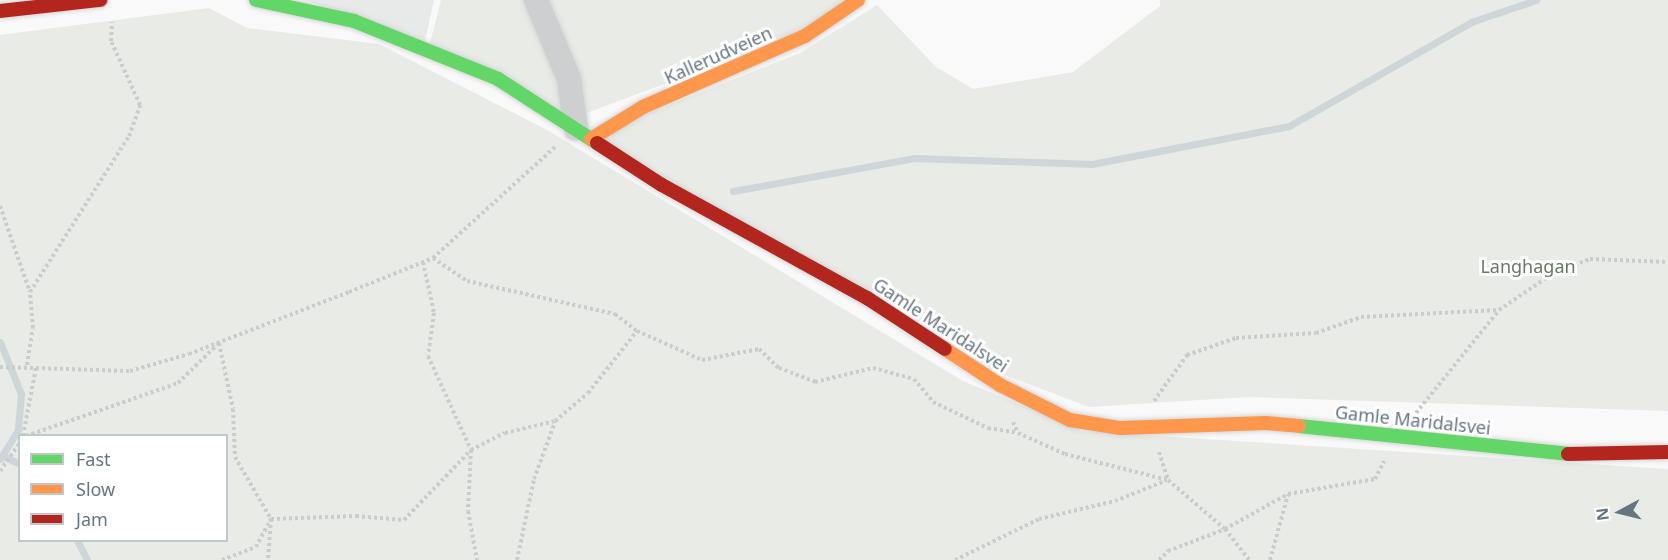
<!DOCTYPE html>
<style>
body{margin:0}
#map{position:relative;width:1668px;height:560px;overflow:hidden;background:#f9f9f9;font-family:"Noto Sans",sans-serif}
div>[style]{position:absolute}
.built>*{inset:0;background:#e8e9e9}
.green>*{inset:0;background:#e8ebe6}
.stream>*{height:7px;margin:-3.5px;padding:0 3.5px;transform-origin:3.5px;border-radius:3.5px;background:#ced6d9}
.path>*{height:4px;margin-top:-2px;transform-origin:0;background:repeating-linear-gradient(90deg,#cbcccd 0 3px,transparent 0 6px)}
.roads{filter:drop-shadow(0 0 2px #d5d6d7) drop-shadow(0 0 2px #d5d6d7)}
.street>*{height:24px;margin:-12px;padding:0 12px;transform-origin:12px;border-radius:12px;background:#cecfd0}
.fast>*{height:14px;margin:-7px;padding:0 7px;transform-origin:7px;border-radius:7px;background:#63d668}
.slow>*{height:14px;margin:-7px;padding:0 7px;transform-origin:7px;border-radius:7px;background:#ff974d}
.jam>*{height:14px;margin:-7px;padding:0 7px;transform-origin:7px;border-radius:7px;background:#b3261e}
span{translate:-50% -50%;white-space:nowrap;text-align:center;line-height:1.15;-webkit-text-stroke:6px #fff;paint-order:stroke}
.street-label{font-size:18px;color:#657683}
.park-label{font-size:18px;color:#687a64}
.legend{position:absolute;left:18px;top:434px;width:210px;height:108px;box-sizing:border-box;background:#fff;border:2px solid #c1c8cd;margin:0;padding:8px 10px;list-style:none;font-size:18px;color:#657683}
.legend li{display:flex;align-items:center;gap:12px;height:30px}
.legend b{width:30px;border:2px solid #c1c8cd}
.north{position:absolute;left:1590px;top:482px;width:60px;height:60px;-webkit-text-stroke:4px #fff;paint-order:stroke;rotate:263deg;font-size:16px;font-weight:700;line-height:24px;text-align:center;color:#657683}
.north::after{content:'';display:block;margin:auto;width:21px;height:27px;background:#657683;clip-path:polygon(50% 0,100% 100%,50% 72%,0 100%)}
</style>
<div id="map">
<div class="built">
<div style="clip-path:polygon(305px 0,434px 0,424px 45px)"></div>
</div>
<div class="green">
<div style="clip-path:polygon(441px 0,857px 0,801px 33px,565px 121px,428px 51px)"></div>
<div style="clip-path:polygon(1160px 0,1668px 0,1668px 411px,1247px 397px,1089px 407px,989px 369px,593px 135px,800px 53px,877px 5px,936px 67px,973px 89px,1073px 72px,1160px 6px)"></div>
<div style="clip-path:polygon(evenodd,209px 8px,247px 28px,379px 44px,547px 130px,963px 381px,1082px 431px,1668px 469px,1668px 560px,0 560px,0 35px,209px 8px,20px 436px,226px 436px,226px 540px,20px 540px,20px 436px)"></div>
</div>
<div class="stream">
<div style="left:733px;top:191px;width:184px;rotate:-10.3deg"></div>
<div style="left:914px;top:158px;width:178px;rotate:1.9deg"></div>
<div style="left:1092px;top:164px;width:201px;rotate:-10.9deg"></div>
<div style="left:1289px;top:126px;width:210px;rotate:-29.7deg"></div>
<div style="left:1471px;top:22px;width:69px;rotate:-18.7deg"></div>
<div style="left:0;top:342px;width:56px;rotate:68deg"></div>
<div style="left:21px;top:394px;width:36px;rotate:95deg"></div>
<div style="left:18px;top:430px;width:34px;rotate:122deg"></div>
<div style="left:5px;top:457px;width:17px;rotate:25deg"></div>
<div style="left:77px;top:540px;width:22px;rotate:63deg"></div>
</div>
<div class="path">
<div style="left:0;top:206px;width:91px;rotate:70.8deg"></div>
<div style="left:433px;top:258px;width:41px;rotate:34.1deg"></div>
<div style="left:467px;top:281px;width:152px;rotate:12.6deg"></div>
<div style="left:615px;top:314px;width:28px;rotate:38deg"></div>
<div style="left:637px;top:331px;width:71px;rotate:24deg"></div>
<div style="left:702px;top:360px;width:58px;rotate:-10.9deg"></div>
<div style="left:759px;top:349px;width:28px;rotate:44deg"></div>
<div style="left:779px;top:368px;width:39px;rotate:21deg"></div>
<div style="left:815px;top:382px;width:60px;rotate:-13.6deg"></div>
<div style="left:873px;top:368px;width:42px;rotate:15deg"></div>
<div style="left:914px;top:379px;width:30px;rotate:50deg"></div>
<div style="left:933px;top:402px;width:61px;rotate:25.3deg"></div>
<div style="left:988px;top:428px;width:30px;rotate:9deg"></div>
<div style="left:423px;top:262px;width:52px;rotate:77.8deg"></div>
<div style="left:434px;top:313px;width:43px;rotate:97.9deg"></div>
<div style="left:428px;top:356px;width:103px;rotate:65.4deg"></div>
<div style="left:471px;top:450px;width:61px;rotate:92.8deg"></div>
<div style="left:468px;top:511px;width:50px;rotate:79.6deg"></div>
<div style="left:27px;top:365px;width:37px;rotate:-81deg"></div>
<div style="left:33px;top:328px;width:36px;rotate:-95deg"></div>
<div style="left:30px;top:292px;width:185px;rotate:-57.6deg"></div>
<div style="left:129px;top:136px;width:33px;rotate:-70deg"></div>
<div style="left:140px;top:105px;width:70px;rotate:-114.4deg"></div>
<div style="left:111px;top:41px;width:19px;rotate:-87deg"></div>
<div style="left:0;top:367px;width:130px;rotate:1.8deg"></div>
<div style="left:130px;top:371px;width:61px;rotate:-16.1deg"></div>
<div style="left:189px;top:354px;width:172px;rotate:-21.2deg"></div>
<div style="left:349px;top:292px;width:91px;rotate:-22deg"></div>
<div style="left:433px;top:258px;width:165px;rotate:-42.3deg"></div>
<div style="left:1154px;top:401px;width:57px;rotate:-54.3deg"></div>
<div style="left:1187px;top:355px;width:52px;rotate:-19.1deg"></div>
<div style="left:1236px;top:338px;width:80px;rotate:-3.6deg"></div>
<div style="left:1316px;top:333px;width:48px;rotate:-19.6deg"></div>
<div style="left:1361px;top:317px;width:137px;rotate:-2.9deg"></div>
<div style="left:1416px;top:413px;width:132px;rotate:-51.1deg"></div>
<div style="left:1499px;top:310px;width:64px;rotate:-34.2deg"></div>
<div style="left:1552px;top:274px;width:41px;rotate:-21.5deg"></div>
<div style="left:1590px;top:259px;width:78px;rotate:2.2deg"></div>
<div style="left:1013px;top:422px;width:12px;rotate:66deg"></div>
<div style="left:1018px;top:433px;width:51px;rotate:24.1deg"></div>
<div style="left:1065px;top:454px;width:106px;rotate:14.2deg"></div>
<div style="left:1168px;top:480px;width:75px;rotate:40.7deg"></div>
<div style="left:1225px;top:529px;width:39px;rotate:52deg"></div>
<div style="left:23px;top:436px;width:70px;rotate:-79.3deg"></div>
<div style="left:26px;top:436px;width:161px;rotate:-19.2deg"></div>
<div style="left:178px;top:383px;width:57px;rotate:-44.3deg"></div>
<div style="left:219px;top:343px;width:67px;rotate:78deg"></div>
<div style="left:233px;top:409px;width:48px;rotate:87.6deg"></div>
<div style="left:235px;top:457px;width:72px;rotate:59.9deg"></div>
<div style="left:271px;top:519px;width:41px;rotate:94.2deg"></div>
<div style="left:1159px;top:452px;width:29px;rotate:72deg"></div>
<div style="left:0;top:471px;width:35px;rotate:-55deg"></div>
<div style="left:222px;top:560px;width:36px;rotate:-21deg"></div>
<div style="left:256px;top:547px;width:32px;rotate:-62deg"></div>
<div style="left:271px;top:519px;width:85px;rotate:-2deg"></div>
<div style="left:356px;top:516px;width:48px;rotate:4.8deg"></div>
<div style="left:404px;top:520px;width:97px;rotate:-46.3deg"></div>
<div style="left:471px;top:450px;width:38px;rotate:-27deg"></div>
<div style="left:505px;top:433px;width:51px;rotate:-13.5deg"></div>
<div style="left:555px;top:421px;width:43px;rotate:-40.3deg"></div>
<div style="left:588px;top:393px;width:79px;rotate:-51.7deg"></div>
<div style="left:517px;top:560px;width:83px;rotate:-78.1deg"></div>
<div style="left:534px;top:479px;width:61px;rotate:-69.8deg"></div>
<div style="left:955px;top:560px;width:93px;rotate:-26deg"></div>
<div style="left:1039px;top:519px;width:78px;rotate:-13.3deg"></div>
<div style="left:1115px;top:501px;width:56px;rotate:-22deg"></div>
<div style="left:1159px;top:560px;width:13px;rotate:-45deg"></div>
<div style="left:1168px;top:551px;width:61px;rotate:-21.1deg"></div>
<div style="left:1225px;top:529px;width:72px;rotate:-29.1deg"></div>
<div style="left:1288px;top:494px;width:88px;rotate:-9.8deg"></div>
<div style="left:1375px;top:479px;width:20px;rotate:-63deg"></div>
<div style="left:1270px;top:560px;width:68px;rotate:-74.7deg"></div>
</div>
<div class="roads">
<div class="street">
<div style="left:536px;top:0;width:86px;rotate:67.3deg"></div>
<div style="left:569px;top:79px;width:50px;rotate:82deg"></div>
</div>
<div class="fast">
<div style="left:256px;top:0;width:100px;rotate:12.1deg"></div>
<div style="left:354px;top:21px;width:155px;rotate:21.9deg"></div>
<div style="left:498px;top:79px;width:118px;rotate:32.9deg"></div>
<div style="left:1299px;top:426px;width:270px;rotate:5.9deg"></div>
</div>
<div class="slow">
<div style="left:591px;top:139px;width:61px;rotate:-31.6deg"></div>
<div style="left:643px;top:107px;width:177px;rotate:-23.7deg"></div>
<div style="left:805px;top:36px;width:64px;rotate:-34.2deg"></div>
<div style="left:945px;top:349px;width:66px;rotate:33.2deg"></div>
<div style="left:1000px;top:385px;width:78px;rotate:26.6deg"></div>
<div style="left:1070px;top:420px;width:51px;rotate:9.1deg"></div>
<div style="left:1120px;top:428px;width:146px;rotate:-2deg"></div>
<div style="left:1266px;top:423px;width:33px;rotate:5deg"></div>
</div>
<div class="jam">
<div style="left:0;top:11px;width:101px;rotate:-6.3deg"></div>
<div style="left:597px;top:143px;width:77px;rotate:32.9deg"></div>
<div style="left:662px;top:185px;width:234px;rotate:28.9deg"></div>
<div style="left:867px;top:298px;width:93px;rotate:33.2deg"></div>
<div style="left:1568px;top:454px;width:100px;rotate:-1.1deg"></div>
</div>
</div>
<div class="street-label">
<span style="left:718px;top:55px;rotate:-24deg">Kallerudveien</span>
<span style="left:941px;top:325px;rotate:33deg">Gamle Maridalsvei</span>
<span style="left:1413px;top:420px;rotate:6deg">Gamle Maridalsvei</span>
</div>
<div class="park-label">
<span style="left:1528px;top:266px">Langhagan</span>
</div>
<ul class="legend">
<li><b style="height:8px;background:#63d668"></b>Fast</li>
<li><b style="height:8px;background:#ff974d"></b>Slow</li>
<li><b style="height:8px;background:#b3261e"></b>Jam</li>
</ul>
<div class="north">N</div>
</div>
